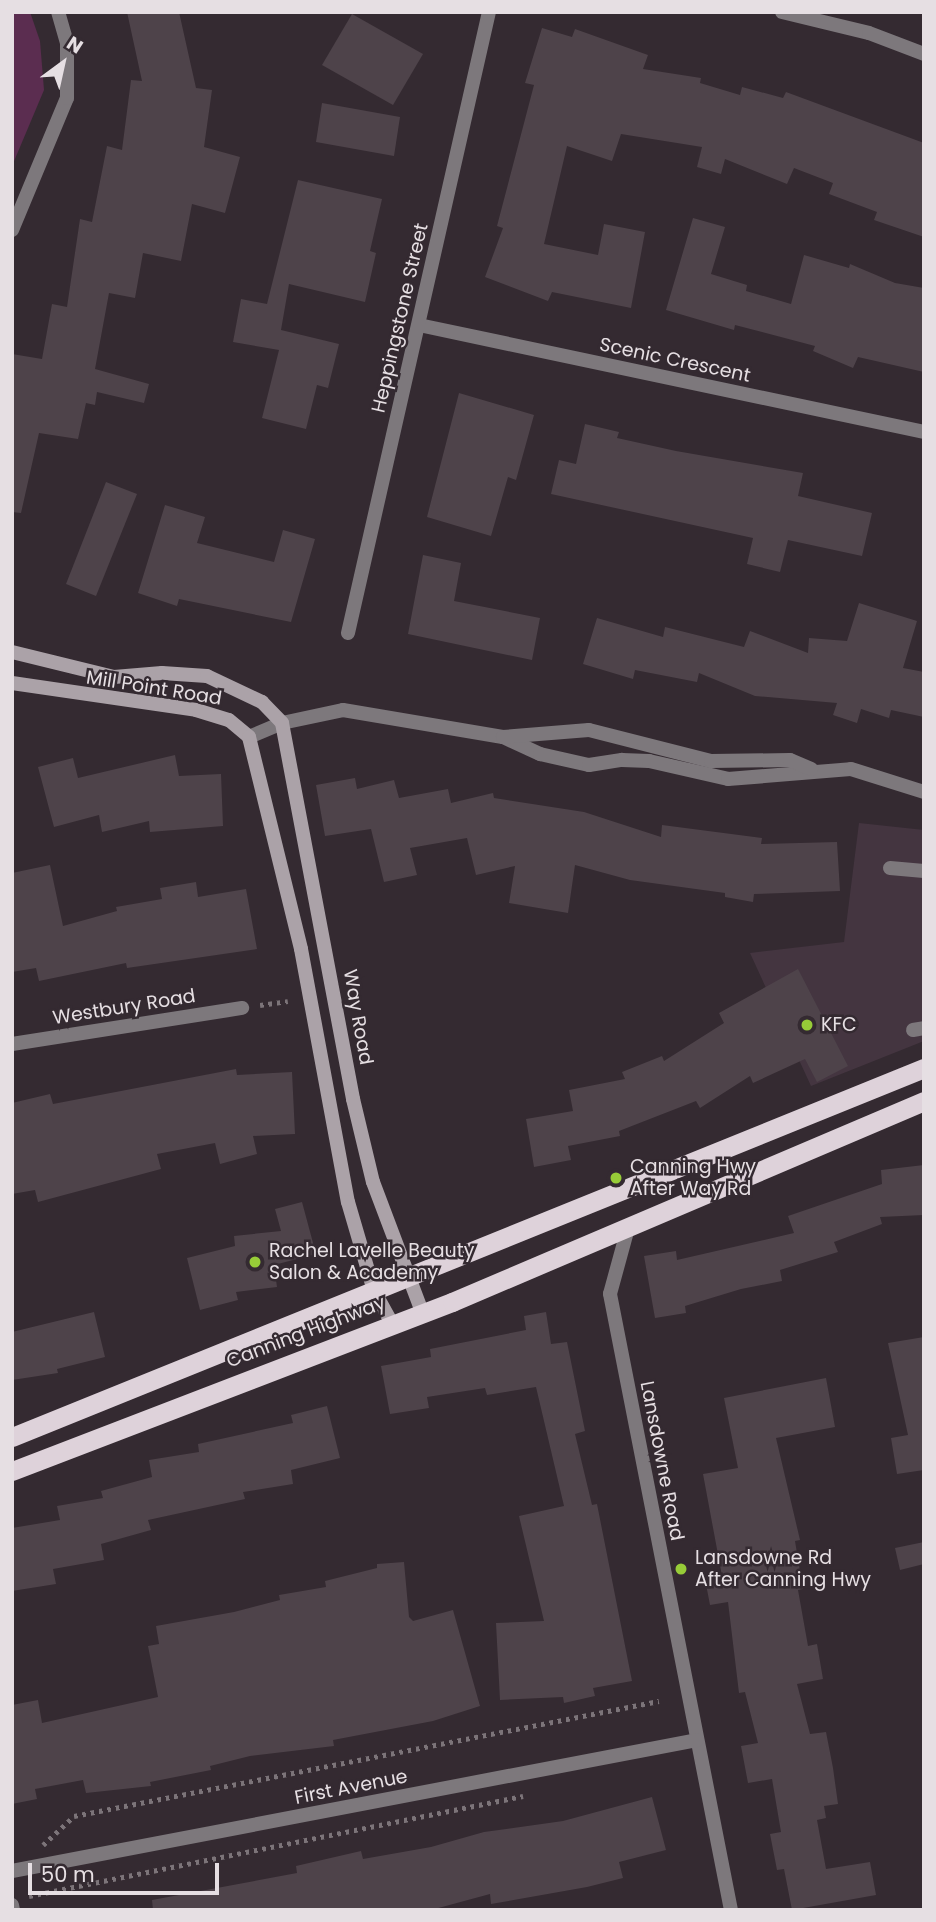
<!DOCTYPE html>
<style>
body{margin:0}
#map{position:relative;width:936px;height:1922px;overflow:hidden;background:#342a31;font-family:Poppins,sans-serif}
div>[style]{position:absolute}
.built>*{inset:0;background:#443540}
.green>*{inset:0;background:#5b2d50}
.building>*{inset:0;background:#4e434a}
.path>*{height:4.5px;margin-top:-2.25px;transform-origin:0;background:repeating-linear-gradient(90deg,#7c7479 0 3.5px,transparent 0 8.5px)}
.service>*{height:14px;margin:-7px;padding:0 7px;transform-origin:7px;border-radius:7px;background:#7d787c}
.minor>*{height:14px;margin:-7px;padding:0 7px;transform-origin:7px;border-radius:7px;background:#7d787c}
.secondary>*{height:14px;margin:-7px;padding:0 7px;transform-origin:7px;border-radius:7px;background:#aba2a8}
.trunk>*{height:19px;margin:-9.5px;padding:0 9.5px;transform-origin:9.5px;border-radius:9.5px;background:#ded2da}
.dots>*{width:19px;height:19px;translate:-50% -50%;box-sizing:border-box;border:4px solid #342a31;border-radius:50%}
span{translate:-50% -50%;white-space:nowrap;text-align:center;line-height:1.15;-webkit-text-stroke:5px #342a31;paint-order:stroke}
.street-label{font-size:19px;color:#e6dfe3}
.poi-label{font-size:19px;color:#e6dfe3}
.left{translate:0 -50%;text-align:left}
.frame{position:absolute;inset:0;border:14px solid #e6dfe3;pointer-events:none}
.north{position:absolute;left:28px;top:28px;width:70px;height:70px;-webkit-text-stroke:5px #342a31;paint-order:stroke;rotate:33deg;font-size:19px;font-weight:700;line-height:28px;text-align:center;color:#e6dfe3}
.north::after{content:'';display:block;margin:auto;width:24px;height:32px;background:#e6dfe3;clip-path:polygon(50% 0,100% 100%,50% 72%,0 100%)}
.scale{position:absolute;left:28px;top:1863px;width:191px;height:32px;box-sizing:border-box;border:4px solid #e6dfe3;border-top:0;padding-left:9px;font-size:21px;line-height:24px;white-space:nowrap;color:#e6dfe3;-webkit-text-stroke:5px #342a31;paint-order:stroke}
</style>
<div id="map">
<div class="built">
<div style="clip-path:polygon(859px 823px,924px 830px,924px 1041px,811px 1086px,750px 953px,844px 942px)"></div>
</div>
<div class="green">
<div style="clip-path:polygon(12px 12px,30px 12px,40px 41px,44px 90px,12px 166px)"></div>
</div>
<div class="building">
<div style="clip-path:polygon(127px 12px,179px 12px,196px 88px,212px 90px,204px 147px,240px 157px,225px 213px,192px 204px,181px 261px,143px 253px,135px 298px,109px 293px,95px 369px,149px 384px,144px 403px,97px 392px,95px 405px,86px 403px,78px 439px,39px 433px,21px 513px,12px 512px,12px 354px,42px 359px,52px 304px,67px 307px,80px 219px,92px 222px,107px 146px,122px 150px,131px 80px,142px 81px)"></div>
<div style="clip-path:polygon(352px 14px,423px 54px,393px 105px,322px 65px)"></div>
<div style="clip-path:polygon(542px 28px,572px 37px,575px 29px,648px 55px,643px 69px,701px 78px,700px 83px,740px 95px,742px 87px,783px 98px,786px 92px,924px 143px,924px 237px,874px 220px,877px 212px,829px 194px,833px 183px,794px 168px,787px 184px,725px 159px,721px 174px,697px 167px,702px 147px,621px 134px,612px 161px,567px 146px,544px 244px,598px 255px,604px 224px,645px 232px,631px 308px,552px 292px,548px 301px,485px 277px,503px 228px,497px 226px,534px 85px,525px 83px)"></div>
<div style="clip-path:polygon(322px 103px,400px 117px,394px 156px,316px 142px)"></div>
<div style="clip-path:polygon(298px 180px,382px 199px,370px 251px,376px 253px,365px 302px,289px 284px,281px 330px,339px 344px,328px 388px,317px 385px,306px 429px,262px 418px,279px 350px,233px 342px,241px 299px,267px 304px)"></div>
<div style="clip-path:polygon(693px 218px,725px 227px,711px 274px,747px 285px,746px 291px,791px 304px,804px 255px,849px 268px,850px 264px,895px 283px,924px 288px,924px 372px,858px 357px,853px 368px,813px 351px,815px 346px,735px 325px,734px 330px,666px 310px)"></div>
<div style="clip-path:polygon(459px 393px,534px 415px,516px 480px,508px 477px,491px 536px,427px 517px)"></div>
<div style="clip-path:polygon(585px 424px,619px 432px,617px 438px,676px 451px,803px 473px,798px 496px,872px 513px,862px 556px,788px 540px,780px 572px,747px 564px,753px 538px,551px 494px,559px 460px,576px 464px)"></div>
<div style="clip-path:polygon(106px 482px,137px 494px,96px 596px,66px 584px)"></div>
<div style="clip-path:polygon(165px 505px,205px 517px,197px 543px,274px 562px,283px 530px,315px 539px,291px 622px,179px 599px,177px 606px,138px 593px)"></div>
<div style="clip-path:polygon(423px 555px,461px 563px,454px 601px,540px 618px,532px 660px,408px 634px)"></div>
<div style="clip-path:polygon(859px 603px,917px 621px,903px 668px,924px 672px,924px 717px,891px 710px,889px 718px,861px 709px,857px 723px,833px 715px,837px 703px,755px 696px,699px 673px,697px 682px,635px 670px,633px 679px,583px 664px,597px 618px,663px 637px,665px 627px,744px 647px,750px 631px,808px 653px,809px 638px,847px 641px)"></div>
<div style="clip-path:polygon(175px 755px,179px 776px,221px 774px,223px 826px,150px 832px,149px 821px,102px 832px,99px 815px,54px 827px,38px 767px,73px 758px,78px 778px)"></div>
<div style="clip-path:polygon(355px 778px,357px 789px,394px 780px,399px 798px,448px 789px,451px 803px,493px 793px,494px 798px,584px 812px,661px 837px,662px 825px,762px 838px,761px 844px,837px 842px,840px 891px,754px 894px,753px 902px,725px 897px,725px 893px,630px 880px,575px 865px,568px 913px,509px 903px,515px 866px,476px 875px,467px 838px,410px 848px,417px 875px,384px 882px,371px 829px,325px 836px,316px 785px)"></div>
<div style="clip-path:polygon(50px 865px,63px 926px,117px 911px,116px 907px,162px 899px,160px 888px,196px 882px,198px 897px,246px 889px,257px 949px,127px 968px,126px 963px,39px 981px,36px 968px,12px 972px,12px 873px)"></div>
<div style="clip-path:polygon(798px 969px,848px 1066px,817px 1082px,805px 1059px,753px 1083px,750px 1076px,700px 1108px,696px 1101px,619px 1131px,620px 1136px,568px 1146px,571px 1160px,534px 1167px,526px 1119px,573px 1111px,569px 1090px,625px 1079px,622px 1072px,662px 1056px,664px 1061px,724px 1023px,719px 1013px)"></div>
<div style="clip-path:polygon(236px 1069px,237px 1075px,292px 1072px,295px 1134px,253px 1136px,257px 1154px,220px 1164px,215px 1143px,157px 1154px,161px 1169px,38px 1202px,35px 1190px,12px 1194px,12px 1103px,50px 1094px,53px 1104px)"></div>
<div style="clip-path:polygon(924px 1165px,924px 1215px,880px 1217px,882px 1224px,834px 1242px,838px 1252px,780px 1270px,782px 1281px,741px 1289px,685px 1306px,686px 1313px,655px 1318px,644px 1256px,676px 1251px,677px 1260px,794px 1233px,788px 1216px,882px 1184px,881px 1170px)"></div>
<div style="clip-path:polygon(302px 1202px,316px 1254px,274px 1265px,277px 1287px,236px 1292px,238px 1300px,200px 1310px,187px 1258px,235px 1246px,234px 1236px,281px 1231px,275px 1209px)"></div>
<div style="clip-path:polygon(94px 1312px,105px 1357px,57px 1369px,58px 1373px,12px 1380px,12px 1332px)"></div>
<div style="clip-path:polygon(546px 1312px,551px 1344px,567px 1342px,585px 1431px,575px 1434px,592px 1505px,597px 1504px,632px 1681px,593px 1688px,595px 1696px,564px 1703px,563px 1697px,500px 1700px,496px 1623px,544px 1621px,519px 1516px,564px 1506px,536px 1387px,487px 1395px,485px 1388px,427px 1397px,429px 1408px,390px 1414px,381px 1366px,431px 1357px,430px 1349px,526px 1330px,524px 1316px)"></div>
<div style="clip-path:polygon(924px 1337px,924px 1470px,897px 1474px,891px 1438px,908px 1435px,888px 1343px)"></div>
<div style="clip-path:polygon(826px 1378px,835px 1427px,776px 1438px,800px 1540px,795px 1541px,803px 1589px,798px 1590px,808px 1646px,817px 1644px,823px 1679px,797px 1684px,810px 1734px,826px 1732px,833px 1768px,838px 1804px,824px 1806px,826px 1818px,817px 1820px,826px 1869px,870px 1862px,876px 1895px,792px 1910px,784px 1869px,777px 1870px,770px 1834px,781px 1832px,772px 1779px,748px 1783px,741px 1746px,758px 1743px,745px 1692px,739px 1693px,728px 1602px,710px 1605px,705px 1579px,722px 1576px,703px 1474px,738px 1468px,724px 1398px)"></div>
<div style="clip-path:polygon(327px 1406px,340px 1458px,291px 1470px,293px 1484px,243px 1492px,245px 1499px,148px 1520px,151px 1530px,101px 1544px,104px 1560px,53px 1569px,56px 1584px,12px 1591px,12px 1528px,60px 1520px,57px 1506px,103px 1498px,101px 1491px,152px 1477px,149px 1460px,199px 1452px,198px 1444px,293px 1423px,291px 1415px)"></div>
<div style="clip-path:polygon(924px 1542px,924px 1564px,900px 1570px,895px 1548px)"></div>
<div style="clip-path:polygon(404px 1562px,409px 1617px,413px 1621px,453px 1610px,480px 1706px,433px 1721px,333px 1740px,334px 1746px,250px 1756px,210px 1766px,211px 1770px,150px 1782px,151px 1786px,86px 1793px,83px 1780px,35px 1789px,37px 1799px,12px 1804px,12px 1705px,38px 1700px,42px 1723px,158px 1697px,148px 1646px,159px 1644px,156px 1626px,234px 1612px,280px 1600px,279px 1595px,326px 1587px,325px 1581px,377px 1568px,377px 1564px)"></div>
<div style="clip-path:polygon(652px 1797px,666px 1850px,619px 1862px,623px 1878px,587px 1887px,491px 1904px,490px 1894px,431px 1910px,153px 1910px,152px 1900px,297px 1873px,296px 1866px,361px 1851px,363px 1859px,431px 1847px,484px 1832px,563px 1821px)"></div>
</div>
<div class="path">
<div style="left:260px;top:1005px;width:28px;rotate:-8deg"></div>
<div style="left:43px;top:1845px;width:42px;rotate:-43.1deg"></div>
<div style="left:74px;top:1816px;width:596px;rotate:-11.12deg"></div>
<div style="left:29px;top:1896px;width:504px;rotate:-11.44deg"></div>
</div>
<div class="service">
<div style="left:890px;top:868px;width:34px;rotate:5deg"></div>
<div style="left:913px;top:1030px;width:11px;rotate:-10deg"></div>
</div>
<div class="minor">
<div style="left:782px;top:12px;width:89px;rotate:13.6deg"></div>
<div style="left:869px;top:33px;width:59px;rotate:20.9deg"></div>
<div style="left:12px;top:230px;width:143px;rotate:-67.4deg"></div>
<div style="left:67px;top:98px;width:55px;rotate:-90deg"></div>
<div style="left:67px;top:43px;width:32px;rotate:-106deg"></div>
<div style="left:419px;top:325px;width:516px;rotate:11.96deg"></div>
<div style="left:348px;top:633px;width:637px;rotate:-77.21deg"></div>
<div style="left:249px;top:737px;width:36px;rotate:-23deg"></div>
<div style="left:282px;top:723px;width:62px;rotate:-12deg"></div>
<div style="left:343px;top:710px;width:162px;rotate:9.6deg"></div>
<div style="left:503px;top:737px;width:41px;rotate:24.7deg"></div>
<div style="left:540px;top:754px;width:50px;rotate:12.7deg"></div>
<div style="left:589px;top:765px;width:33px;rotate:-9deg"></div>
<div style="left:622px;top:760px;width:27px;rotate:2deg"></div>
<div style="left:649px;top:761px;width:81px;rotate:12.8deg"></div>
<div style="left:728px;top:779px;width:123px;rotate:-4.6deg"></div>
<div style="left:851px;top:769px;width:77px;rotate:17.5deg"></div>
<div style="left:503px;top:737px;width:86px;rotate:-4.7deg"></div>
<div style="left:589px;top:730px;width:126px;rotate:14.3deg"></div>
<div style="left:711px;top:761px;width:79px;rotate:-0.7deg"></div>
<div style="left:790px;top:760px;width:23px;rotate:23deg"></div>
<div style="left:12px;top:1044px;width:233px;rotate:-8.9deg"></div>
<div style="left:628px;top:1228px;width:68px;rotate:105.3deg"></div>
<div style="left:610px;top:1294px;width:628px;rotate:78.89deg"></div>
<div style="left:12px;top:1871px;width:697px;rotate:-10.83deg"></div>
<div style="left:12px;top:1905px;width:5px;rotate:79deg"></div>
</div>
<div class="secondary">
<div style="left:12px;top:652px;width:105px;rotate:13.8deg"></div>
<div style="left:114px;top:677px;width:48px;rotate:-4.8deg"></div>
<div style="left:162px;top:673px;width:45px;rotate:3.8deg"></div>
<div style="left:207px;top:676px;width:61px;rotate:25.3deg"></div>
<div style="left:262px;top:702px;width:29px;rotate:46deg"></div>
<div style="left:282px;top:723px;width:383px;rotate:79.3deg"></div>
<div style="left:353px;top:1099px;width:85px;rotate:76.5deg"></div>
<div style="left:373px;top:1182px;width:139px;rotate:69.3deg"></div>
<div style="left:12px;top:683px;width:186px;rotate:8.3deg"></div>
<div style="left:196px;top:710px;width:34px;rotate:17deg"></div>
<div style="left:229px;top:720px;width:26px;rotate:40deg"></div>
<div style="left:249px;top:737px;width:218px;rotate:76.2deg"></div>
<div style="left:301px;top:949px;width:257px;rotate:79.5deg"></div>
<div style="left:348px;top:1202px;width:93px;rotate:73.7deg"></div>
<div style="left:374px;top:1291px;width:37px;rotate:61deg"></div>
</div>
<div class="trunk">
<div style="left:12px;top:1437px;width:984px;rotate:-22.03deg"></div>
<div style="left:12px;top:1471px;width:471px;rotate:-21deg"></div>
<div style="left:452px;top:1302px;width:513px;rotate:-23.07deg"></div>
</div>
<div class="dots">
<div style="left:807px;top:1025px;background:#97cc38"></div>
<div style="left:616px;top:1178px;background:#97cc38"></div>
<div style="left:255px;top:1262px;background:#97cc38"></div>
<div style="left:681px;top:1569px;background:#97cc38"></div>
</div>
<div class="street-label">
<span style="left:400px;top:318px;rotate:-77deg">Heppingstone Street</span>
<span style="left:675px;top:360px;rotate:12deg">Scenic Crescent</span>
<span style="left:154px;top:688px;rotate:9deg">Mill Point Road</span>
<span style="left:124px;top:1007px;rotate:-9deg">Westbury Road</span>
<span style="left:358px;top:1017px;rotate:80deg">Way Road</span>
<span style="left:306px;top:1332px;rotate:-21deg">Canning Highway</span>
<span style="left:662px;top:1461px;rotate:79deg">Lansdowne Road</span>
<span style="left:351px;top:1787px;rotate:-11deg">First Avenue</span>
</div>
<div class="poi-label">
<span class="left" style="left:821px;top:1025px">KFC</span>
<span class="left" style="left:630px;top:1178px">Canning Hwy<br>After Way Rd</span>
<span class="left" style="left:269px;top:1262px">Rachel Lavelle Beauty<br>Salon &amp; Academy</span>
<span class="left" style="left:695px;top:1569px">Lansdowne Rd<br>After Canning Hwy</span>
</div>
<div class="frame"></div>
<div class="north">N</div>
<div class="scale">50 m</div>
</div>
